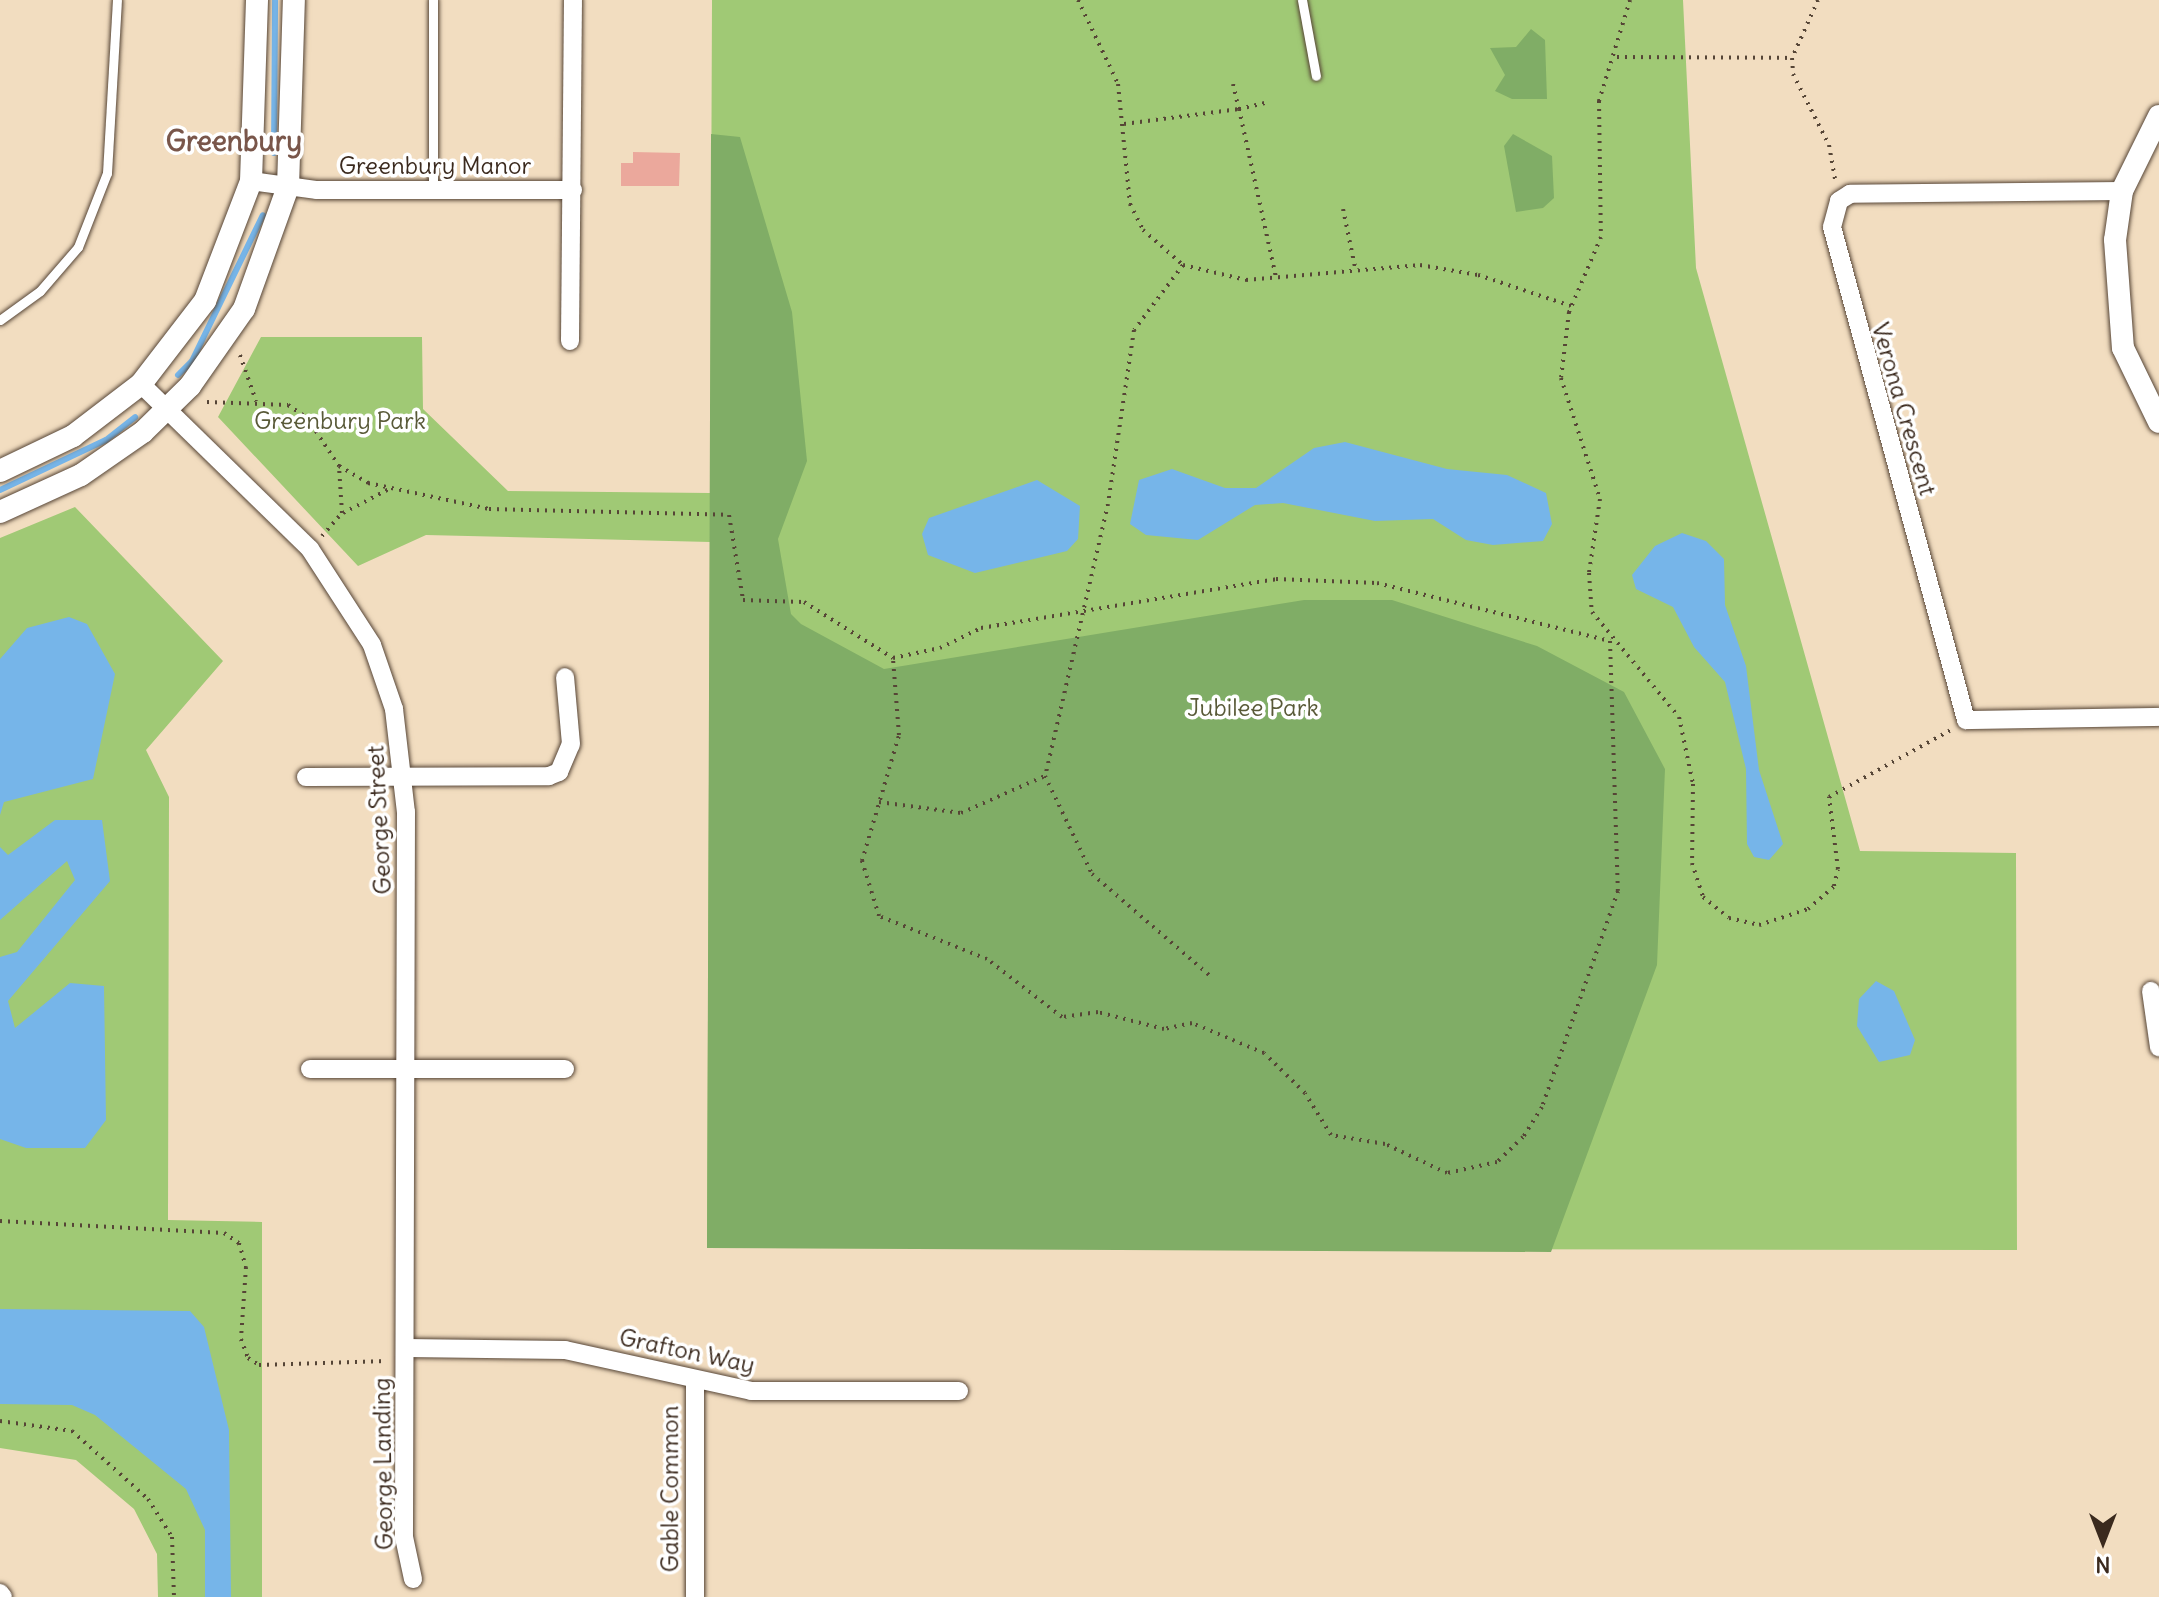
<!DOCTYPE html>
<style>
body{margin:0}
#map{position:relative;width:2159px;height:1597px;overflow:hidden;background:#f2ddc0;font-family:Delius,sans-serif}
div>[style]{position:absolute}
.green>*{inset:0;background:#a0c975}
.forest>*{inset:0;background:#80ad66}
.water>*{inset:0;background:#76b5e9}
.stream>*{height:6px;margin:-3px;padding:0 3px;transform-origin:3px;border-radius:3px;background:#76b5e9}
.building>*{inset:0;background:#eba89c}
.path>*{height:4px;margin-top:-2px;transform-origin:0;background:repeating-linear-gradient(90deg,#564536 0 2px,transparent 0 8px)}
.roads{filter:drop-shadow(0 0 2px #564536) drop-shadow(0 0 2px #564536)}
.service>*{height:9px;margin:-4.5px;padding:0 4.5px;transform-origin:4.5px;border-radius:4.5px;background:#fff}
.minor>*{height:18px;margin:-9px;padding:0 9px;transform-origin:9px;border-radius:9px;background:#fff}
.tertiary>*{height:22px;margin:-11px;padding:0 11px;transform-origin:11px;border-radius:11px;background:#fff}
span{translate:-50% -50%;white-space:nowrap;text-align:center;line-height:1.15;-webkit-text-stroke:7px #fff;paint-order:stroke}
.street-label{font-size:24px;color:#3b2a1e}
.park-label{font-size:24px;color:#595a38}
.quarter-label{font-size:28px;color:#79564a;font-weight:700}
.north{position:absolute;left:2063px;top:1501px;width:80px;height:80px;-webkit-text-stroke:6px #fff;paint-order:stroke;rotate:180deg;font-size:22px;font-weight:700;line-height:32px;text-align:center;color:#3b2a1e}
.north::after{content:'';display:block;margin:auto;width:28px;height:36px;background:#3b2a1e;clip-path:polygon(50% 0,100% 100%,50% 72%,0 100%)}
</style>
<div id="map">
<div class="green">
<div style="clip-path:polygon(712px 0,1683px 0,1696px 268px,1860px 851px,2016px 853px,2017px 1250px,707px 1248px,710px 542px,426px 535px,358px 566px,218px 417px,261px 337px,422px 337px,423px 409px,508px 491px,710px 493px)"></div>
<div style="clip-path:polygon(75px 507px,223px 661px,146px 750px,169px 797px,168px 1220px,262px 1222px,262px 1597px,158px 1597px,157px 1554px,134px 1509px,76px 1460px,0 1448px,0 538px)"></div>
</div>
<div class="forest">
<div style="clip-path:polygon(1531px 29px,1545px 40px,1547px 99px,1512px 99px,1495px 91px,1505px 75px,1490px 48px,1516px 47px)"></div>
<div style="clip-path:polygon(711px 134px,740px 137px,792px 312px,807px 461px,778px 539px,791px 614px,801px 624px,884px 669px,1304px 600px,1392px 600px,1537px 646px,1624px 692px,1665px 769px,1657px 965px,1551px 1252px,707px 1248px)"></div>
<div style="clip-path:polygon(1513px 134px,1552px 156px,1554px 198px,1543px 208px,1516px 212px,1504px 146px)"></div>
</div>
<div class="water">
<div style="clip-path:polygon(1345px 442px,1447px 469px,1507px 475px,1546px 493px,1552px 524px,1543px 541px,1493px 545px,1466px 540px,1433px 519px,1375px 521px,1283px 503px,1255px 505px,1198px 540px,1146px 535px,1130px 524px,1139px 480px,1172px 469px,1225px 488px,1256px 488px,1314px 448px)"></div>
<div style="clip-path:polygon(1037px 480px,1080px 506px,1078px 539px,1067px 551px,975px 573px,928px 555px,922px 534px,929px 518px)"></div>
<div style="clip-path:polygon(1682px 533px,1706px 541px,1724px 559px,1725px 605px,1746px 666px,1759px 770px,1783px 844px,1769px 860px,1754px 857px,1747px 844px,1746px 769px,1725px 682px,1694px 647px,1673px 607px,1636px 589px,1632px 575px,1655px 546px)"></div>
<div style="clip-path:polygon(69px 617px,87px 624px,115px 674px,93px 779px,4px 802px,0 815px,0 659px,27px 628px)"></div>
<div style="clip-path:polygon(55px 820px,102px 820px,110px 881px,8px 1001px,15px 1028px,70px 983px,104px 986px,106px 1120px,85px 1148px,26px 1148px,0 1139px,0 957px,17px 952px,75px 880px,67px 861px,0 920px,0 847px,8px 855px)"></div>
<div style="clip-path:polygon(1876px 981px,1894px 991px,1915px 1040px,1910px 1055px,1879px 1062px,1857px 1026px,1859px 999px)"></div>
<div style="clip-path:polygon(0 1309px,190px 1311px,204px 1327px,229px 1430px,231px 1597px,205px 1597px,205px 1530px,186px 1489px,95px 1415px,72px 1405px,0 1404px)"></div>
</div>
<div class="stream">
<div style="left:274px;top:153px;width:153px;rotate:-89.6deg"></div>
<div style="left:178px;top:375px;width:20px;rotate:-45deg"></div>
<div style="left:192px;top:361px;width:162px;rotate:-64.1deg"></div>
<div style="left:0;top:490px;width:117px;rotate:-25.3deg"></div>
<div style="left:106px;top:440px;width:37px;rotate:-38deg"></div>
</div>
<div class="building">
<div style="clip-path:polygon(633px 152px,680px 153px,679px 186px,621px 186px,621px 163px,633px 163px)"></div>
</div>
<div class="path">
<div style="left:1078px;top:0;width:93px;rotate:64.5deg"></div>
<div style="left:1118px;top:84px;width:121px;rotate:84.3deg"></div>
<div style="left:1130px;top:204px;width:29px;rotate:63deg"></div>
<div style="left:1143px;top:230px;width:53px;rotate:41.2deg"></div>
<div style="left:1183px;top:265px;width:65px;rotate:13.4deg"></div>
<div style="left:1246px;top:280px;width:175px;rotate:-4.9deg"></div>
<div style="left:1420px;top:265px;width:59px;rotate:9.8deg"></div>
<div style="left:1478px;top:275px;width:98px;rotate:18.4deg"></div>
<div style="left:1630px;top:0;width:106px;rotate:107.1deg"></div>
<div style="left:1599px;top:101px;width:136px;rotate:89.2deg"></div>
<div style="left:1601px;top:237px;width:82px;rotate:113.1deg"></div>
<div style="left:1569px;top:312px;width:66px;rotate:96.9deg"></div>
<div style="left:1561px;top:378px;width:127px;rotate:72.1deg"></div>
<div style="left:1600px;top:499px;width:75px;rotate:98.5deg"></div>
<div style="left:1589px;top:573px;width:39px;rotate:86deg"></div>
<div style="left:1592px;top:612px;width:136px;rotate:50.4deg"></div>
<div style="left:1679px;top:717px;width:68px;rotate:78.2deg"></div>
<div style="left:1693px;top:784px;width:79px;rotate:90.7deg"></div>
<div style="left:1692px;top:863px;width:36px;rotate:72deg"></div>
<div style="left:1703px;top:897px;width:33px;rotate:39deg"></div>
<div style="left:1729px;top:918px;width:31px;rotate:13deg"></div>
<div style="left:1759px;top:925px;width:52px;rotate:-18.1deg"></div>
<div style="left:1808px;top:909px;width:35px;rotate:-41deg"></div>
<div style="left:1834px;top:886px;width:17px;rotate:-77deg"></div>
<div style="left:1838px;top:869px;width:73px;rotate:-97.1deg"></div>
<div style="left:1829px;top:797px;width:139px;rotate:-28.8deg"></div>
<div style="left:1818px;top:0;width:64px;rotate:114.1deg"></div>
<div style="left:1792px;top:58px;width:16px;rotate:86deg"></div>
<div style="left:1793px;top:74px;width:80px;rotate:63.1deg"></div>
<div style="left:1829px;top:145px;width:39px;rotate:80deg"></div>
<div style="left:1617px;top:57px;width:175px;rotate:0.3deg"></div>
<div style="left:1233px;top:84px;width:26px;rotate:77deg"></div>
<div style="left:1239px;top:109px;width:31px;rotate:-13deg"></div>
<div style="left:1124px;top:124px;width:116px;rotate:-7.4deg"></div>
<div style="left:1239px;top:109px;width:172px;rotate:77.6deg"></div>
<div style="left:1343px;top:209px;width:59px;rotate:78.3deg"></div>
<div style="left:1183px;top:265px;width:81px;rotate:127deg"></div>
<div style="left:1134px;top:330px;width:176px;rotate:98.5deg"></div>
<div style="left:1108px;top:504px;width:279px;rotate:103deg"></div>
<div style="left:1045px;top:776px;width:109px;rotate:64.4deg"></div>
<div style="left:1092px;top:874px;width:155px;rotate:40.8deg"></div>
<div style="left:240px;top:355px;width:49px;rotate:70.8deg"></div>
<div style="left:207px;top:402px;width:81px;rotate:2.1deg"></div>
<div style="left:288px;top:405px;width:23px;rotate:34deg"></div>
<div style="left:307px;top:418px;width:58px;rotate:56.3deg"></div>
<div style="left:339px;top:466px;width:34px;rotate:30deg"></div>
<div style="left:368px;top:483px;width:124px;rotate:12.1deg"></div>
<div style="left:489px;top:509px;width:240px;rotate:1.4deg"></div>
<div style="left:729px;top:515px;width:86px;rotate:80.6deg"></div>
<div style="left:743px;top:600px;width:61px;rotate:1.9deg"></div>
<div style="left:804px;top:602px;width:105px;rotate:32.2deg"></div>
<div style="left:893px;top:658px;width:48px;rotate:-12deg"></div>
<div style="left:940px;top:648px;width:46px;rotate:-26deg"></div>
<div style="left:981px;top:628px;width:299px;rotate:-9.4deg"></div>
<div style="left:1276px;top:579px;width:101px;rotate:2.3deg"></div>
<div style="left:1377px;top:583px;width:240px;rotate:14deg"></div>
<div style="left:1610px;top:641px;width:250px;rotate:88.2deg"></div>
<div style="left:1618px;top:891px;width:229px;rotate:109.4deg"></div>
<div style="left:1542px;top:1107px;width:36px;rotate:122deg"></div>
<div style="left:1523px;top:1137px;width:36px;rotate:136deg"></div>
<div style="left:1497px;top:1162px;width:51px;rotate:167.6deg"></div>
<div style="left:1447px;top:1173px;width:68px;rotate:-154.9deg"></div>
<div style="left:1385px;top:1144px;width:55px;rotate:-170.5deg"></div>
<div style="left:1331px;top:1135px;width:49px;rotate:-121.8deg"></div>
<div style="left:1305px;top:1093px;width:57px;rotate:-135.7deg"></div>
<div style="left:1264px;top:1053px;width:78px;rotate:-157.4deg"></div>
<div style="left:1192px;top:1023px;width:29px;rotate:168deg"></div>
<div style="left:1164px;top:1029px;width:68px;rotate:-165.6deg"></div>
<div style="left:1098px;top:1012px;width:36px;rotate:172deg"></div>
<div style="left:1062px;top:1017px;width:95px;rotate:-142.3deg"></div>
<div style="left:987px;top:959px;width:116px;rotate:-158.3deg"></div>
<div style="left:879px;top:916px;width:58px;rotate:-107.2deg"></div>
<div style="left:862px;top:861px;width:131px;rotate:-73.6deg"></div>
<div style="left:899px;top:735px;width:77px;rotate:-94.5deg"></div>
<div style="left:343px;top:513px;width:52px;rotate:-27.6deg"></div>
<div style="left:322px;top:536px;width:30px;rotate:-49deg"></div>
<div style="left:342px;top:513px;width:47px;rotate:-93.7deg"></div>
<div style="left:879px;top:802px;width:83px;rotate:7.6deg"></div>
<div style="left:961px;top:813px;width:92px;rotate:-23.8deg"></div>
<div style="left:0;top:1221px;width:224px;rotate:3.1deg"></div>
<div style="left:224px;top:1233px;width:18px;rotate:34deg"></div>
<div style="left:239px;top:1243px;width:25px;rotate:74deg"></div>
<div style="left:246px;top:1267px;width:72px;rotate:94deg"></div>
<div style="left:241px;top:1339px;width:20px;rotate:70deg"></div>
<div style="left:248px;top:1358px;width:13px;rotate:32deg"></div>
<div style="left:259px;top:1365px;width:128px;rotate:-1.8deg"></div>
<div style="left:0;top:1421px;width:73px;rotate:7.9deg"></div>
<div style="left:72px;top:1431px;width:102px;rotate:41.8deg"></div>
<div style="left:148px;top:1499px;width:45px;rotate:57.7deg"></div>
<div style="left:172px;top:1537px;width:60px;rotate:88.1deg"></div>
</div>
<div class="roads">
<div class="service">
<div style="left:433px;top:0;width:190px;rotate:90deg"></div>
<div style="left:1302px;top:0;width:77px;rotate:79.6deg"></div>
<div style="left:0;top:320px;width:49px;rotate:-35.9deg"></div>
<div style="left:40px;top:291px;width:58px;rotate:-49.2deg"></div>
<div style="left:78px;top:247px;width:79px;rotate:-68.6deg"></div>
<div style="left:107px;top:173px;width:173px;rotate:-86.7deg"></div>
</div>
<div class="minor">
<div style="left:251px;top:181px;width:67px;rotate:7.8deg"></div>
<div style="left:317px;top:190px;width:256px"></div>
<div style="left:2122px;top:191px;width:272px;rotate:179.4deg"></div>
<div style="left:1850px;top:194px;width:13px;rotate:148deg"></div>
<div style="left:1839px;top:201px;width:27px;rotate:105deg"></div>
<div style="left:1832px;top:227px;width:511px;rotate:74.79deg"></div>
<div style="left:1966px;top:720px;width:193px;rotate:-0.9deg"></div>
<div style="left:570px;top:341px;width:341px;rotate:-89.5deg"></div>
<div style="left:141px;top:384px;width:236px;rotate:44.3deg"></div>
<div style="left:310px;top:549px;width:114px;rotate:57.1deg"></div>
<div style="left:372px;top:645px;width:68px;rotate:71deg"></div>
<div style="left:394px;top:709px;width:104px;rotate:83.4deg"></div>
<div style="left:406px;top:812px;width:725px;rotate:90.16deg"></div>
<div style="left:404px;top:1537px;width:43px;rotate:77.9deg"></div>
<div style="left:306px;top:777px;width:243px;rotate:-0.2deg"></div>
<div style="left:549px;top:776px;width:11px;rotate:-22deg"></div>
<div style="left:559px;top:772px;width:30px;rotate:-67deg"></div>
<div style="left:571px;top:744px;width:67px;rotate:-95.1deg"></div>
<div style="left:2151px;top:991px;width:57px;rotate:81.9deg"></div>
<div style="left:310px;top:1069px;width:255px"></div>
<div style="left:406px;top:1348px;width:159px;rotate:0.7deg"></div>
<div style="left:565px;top:1350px;width:190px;rotate:12.4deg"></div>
<div style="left:751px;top:1391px;width:208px"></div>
<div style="left:695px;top:1381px;width:216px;rotate:90deg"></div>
<div style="left:0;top:1593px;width:5px;rotate:53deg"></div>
</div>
<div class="tertiary">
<div style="left:2159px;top:116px;width:84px;rotate:116.3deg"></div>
<div style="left:2122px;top:191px;width:49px;rotate:98.1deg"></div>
<div style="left:2115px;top:240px;width:108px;rotate:85.8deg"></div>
<div style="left:2123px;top:348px;width:82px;rotate:64.1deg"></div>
<div style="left:0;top:471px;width:81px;rotate:-25.6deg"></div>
<div style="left:73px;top:436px;width:86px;rotate:-37.4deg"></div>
<div style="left:141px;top:384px;width:105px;rotate:-52.4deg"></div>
<div style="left:205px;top:301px;width:129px;rotate:-69deg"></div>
<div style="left:251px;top:181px;width:181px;rotate:-88.1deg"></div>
<div style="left:0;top:512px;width:89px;rotate:-24.6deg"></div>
<div style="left:81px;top:475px;width:75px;rotate:-34.7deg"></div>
<div style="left:143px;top:432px;width:66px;rotate:-44.4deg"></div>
<div style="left:190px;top:386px;width:94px;rotate:-55deg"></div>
<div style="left:244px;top:309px;width:130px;rotate:-70.2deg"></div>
<div style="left:288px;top:187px;width:187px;rotate:-88.2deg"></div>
</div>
</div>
<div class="street-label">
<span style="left:435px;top:166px">Greenbury Manor</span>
<span style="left:1904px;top:409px;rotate:74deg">Verona Crescent</span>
<span style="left:379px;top:820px;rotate:-93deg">George Street</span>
<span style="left:687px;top:1351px;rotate:12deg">Grafton Way</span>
<span style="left:383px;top:1464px;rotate:-91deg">George Landing</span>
<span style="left:670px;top:1489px;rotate:-90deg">Gable Common</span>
</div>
<div class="park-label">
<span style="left:340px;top:421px">Greenbury Park</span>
<span style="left:1253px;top:708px">Jubilee Park</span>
</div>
<div class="quarter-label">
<span style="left:234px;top:141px">Greenbury</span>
</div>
<div class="north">N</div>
</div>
